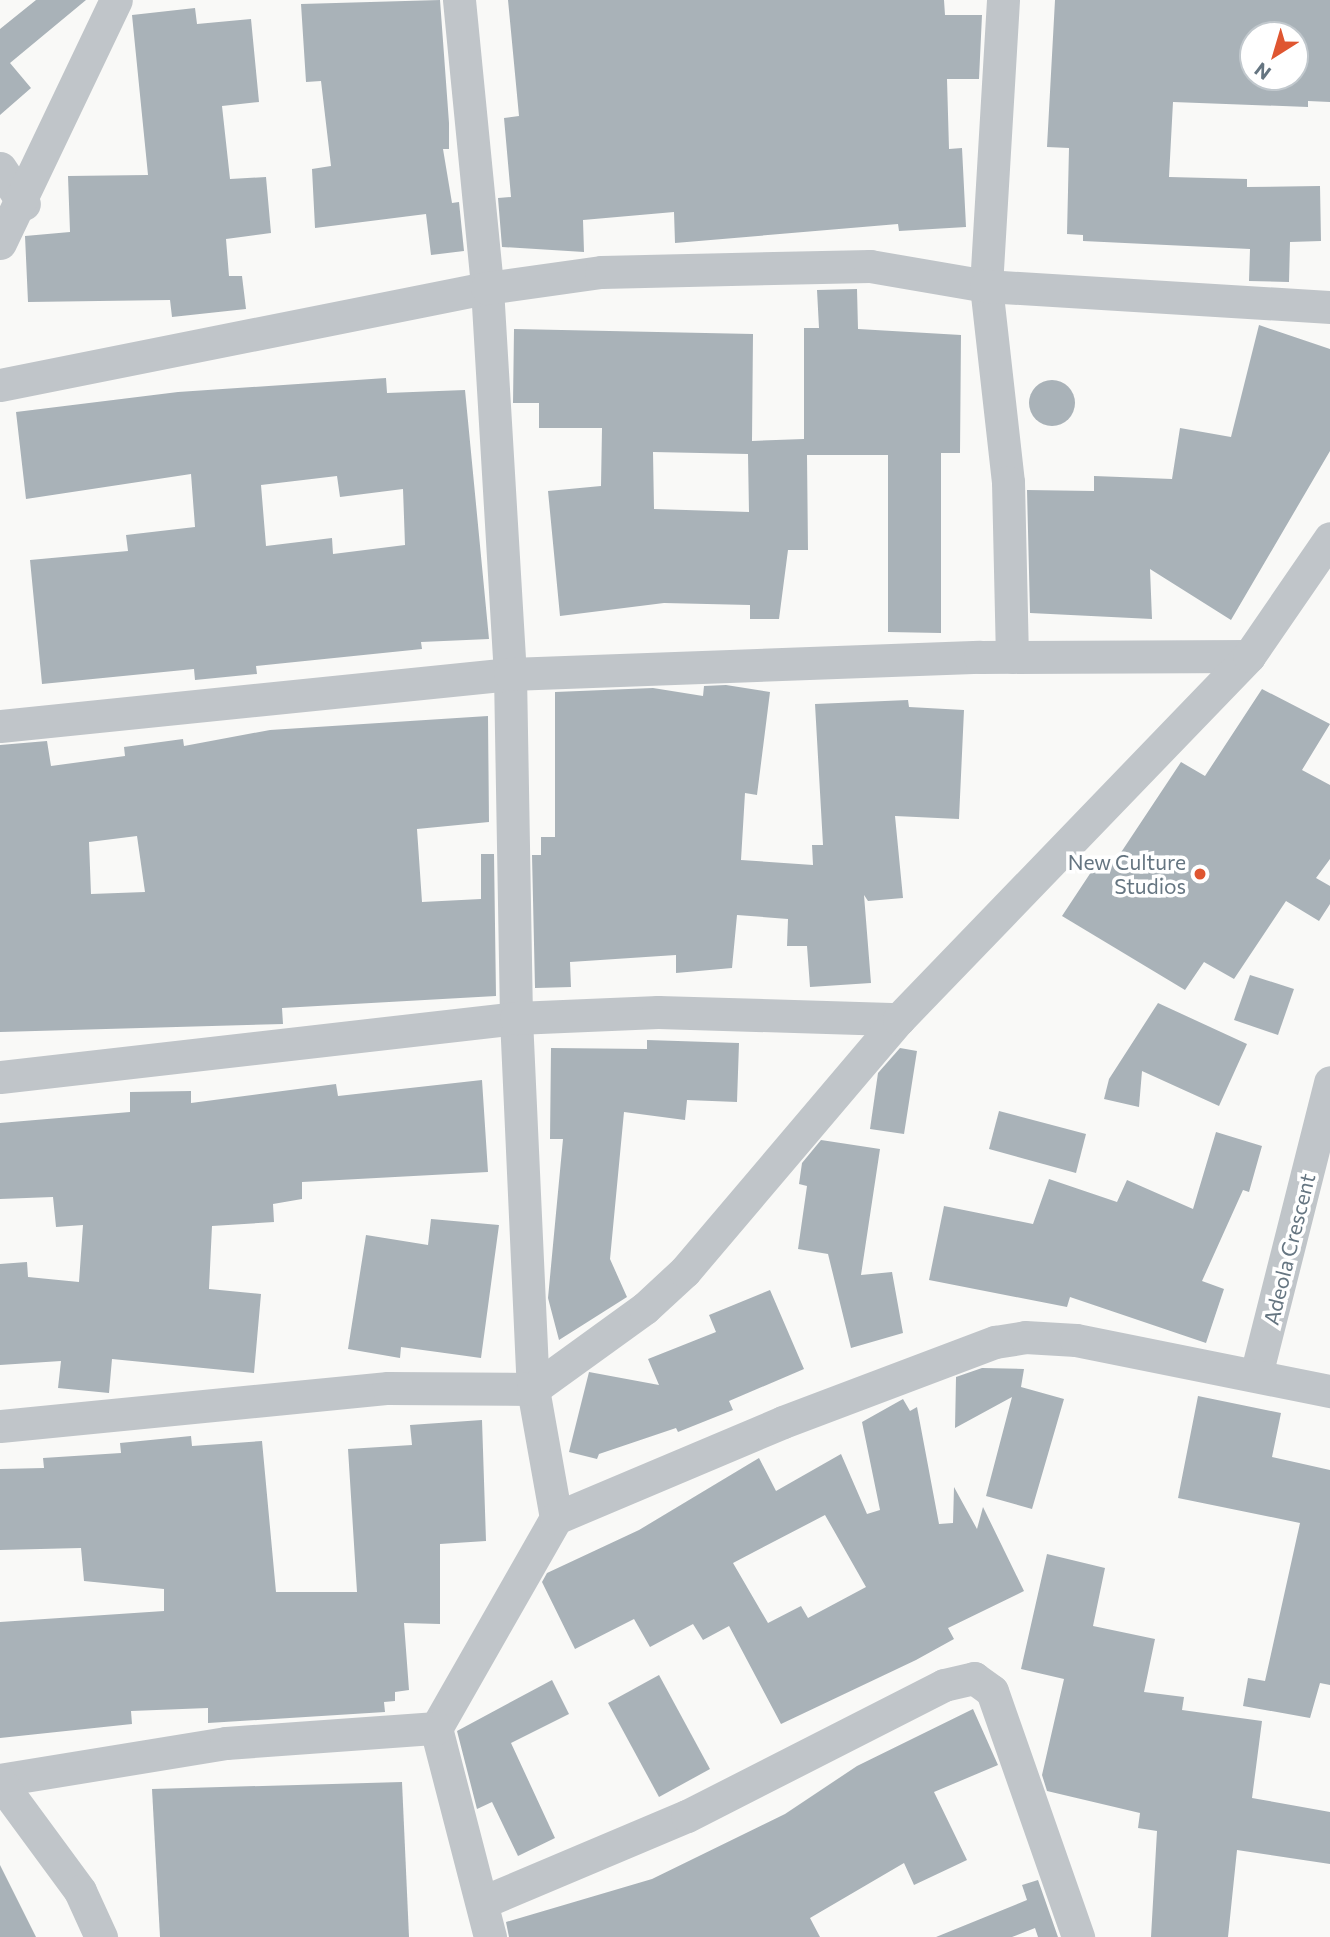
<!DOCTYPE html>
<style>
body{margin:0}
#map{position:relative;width:1330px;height:1937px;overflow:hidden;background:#f9f9f7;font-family:Commissioner,sans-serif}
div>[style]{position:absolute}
.building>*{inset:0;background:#a9b2b8}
.round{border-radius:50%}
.minor>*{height:33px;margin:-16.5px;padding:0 16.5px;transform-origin:16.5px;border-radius:16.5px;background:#c0c5c9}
.dots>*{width:19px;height:19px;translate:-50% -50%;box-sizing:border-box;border:4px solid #fff;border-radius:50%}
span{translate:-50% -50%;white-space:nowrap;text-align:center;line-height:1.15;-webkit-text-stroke:7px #fff;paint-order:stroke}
.poi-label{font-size:21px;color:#657581}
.right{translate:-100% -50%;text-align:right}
.street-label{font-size:21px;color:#657581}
.north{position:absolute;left:1239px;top:21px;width:70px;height:70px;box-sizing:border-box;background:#fff;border:2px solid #c1c8cd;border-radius:50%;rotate:217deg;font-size:19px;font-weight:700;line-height:28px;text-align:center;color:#657581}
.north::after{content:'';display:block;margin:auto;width:24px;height:32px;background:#df5631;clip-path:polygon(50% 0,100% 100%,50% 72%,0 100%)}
</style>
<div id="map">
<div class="building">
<div style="clip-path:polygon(36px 0,86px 0,10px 63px,31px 88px,0 115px,0 29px)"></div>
<div style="clip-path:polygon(440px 0,449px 123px,449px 149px,443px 149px,452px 203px,459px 202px,464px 251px,431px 255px,426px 214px,315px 228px,312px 169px,331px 166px,321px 81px,306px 82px,301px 4px)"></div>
<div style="clip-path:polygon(508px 0,944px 0,945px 15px,982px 15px,979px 79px,947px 79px,949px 149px,962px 148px,966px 227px,899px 231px,898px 224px,675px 243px,674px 212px,583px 220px,584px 252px,502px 247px,498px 198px,511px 197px,504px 118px,519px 116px)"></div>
<div style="clip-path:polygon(evenodd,1055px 0,1330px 0,1330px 102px,1308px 101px,1308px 107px,1173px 102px,1169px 177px,1247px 179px,1247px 187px,1320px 186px,1321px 241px,1290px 242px,1289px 282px,1249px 281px,1250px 249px,1083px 241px,1083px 235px,1067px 234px,1069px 148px,1047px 147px,1055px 0,1253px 35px,1295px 35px,1295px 77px,1253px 77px,1253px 35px)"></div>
<div style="clip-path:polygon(195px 8px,197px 24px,251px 19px,259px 102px,222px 106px,230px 179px,266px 177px,271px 233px,226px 239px,229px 276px,242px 276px,246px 309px,172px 317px,170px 300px,28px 302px,25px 236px,70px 232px,68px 176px,148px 175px,132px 15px)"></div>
<div style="clip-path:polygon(evenodd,857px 289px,858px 329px,961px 335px,960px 453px,941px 453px,941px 633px,888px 632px,888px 455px,807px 455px,808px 550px,788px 550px,779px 619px,750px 619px,750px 605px,664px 603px,560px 616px,548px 491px,601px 486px,602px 428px,539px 428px,539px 403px,513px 403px,514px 329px,753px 334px,752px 441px,804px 439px,804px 328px,819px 328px,817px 290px,857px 289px,653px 452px,748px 454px,749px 512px,654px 509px,653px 452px)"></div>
<div style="clip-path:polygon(1259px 325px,1330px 349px,1330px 451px,1231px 620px,1150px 569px,1152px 619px,1030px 613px,1027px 490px,1094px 491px,1094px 476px,1172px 479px,1180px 428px,1231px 437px)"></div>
<div style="clip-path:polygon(evenodd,386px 378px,387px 393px,465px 390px,489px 639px,421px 642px,422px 649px,256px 666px,257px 674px,195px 680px,194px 669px,42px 684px,30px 560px,128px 551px,126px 535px,195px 527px,191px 474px,26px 499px,16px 412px,178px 392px,386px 378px,337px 476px,340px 497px,403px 489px,405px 545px,333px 554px,332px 538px,266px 546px,261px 485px,337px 476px)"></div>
<div class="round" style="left:1029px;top:380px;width:46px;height:46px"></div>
<div style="clip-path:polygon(726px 685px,770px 692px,757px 795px,745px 793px,741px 860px,813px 865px,812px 845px,823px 845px,815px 704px,908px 700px,909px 707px,964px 710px,959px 819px,895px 816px,903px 898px,868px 901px,864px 895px,871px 983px,810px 987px,807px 946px,787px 946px,788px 919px,737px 915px,732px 968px,676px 973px,676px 955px,570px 962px,571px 987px,535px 988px,532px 855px,541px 855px,541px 837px,555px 837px,555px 692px,653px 688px,703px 696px,704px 686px)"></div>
<div style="clip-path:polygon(1262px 689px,1330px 724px,1302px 770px,1330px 785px,1330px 859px,1316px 878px,1330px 886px,1330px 904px,1319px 921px,1286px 901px,1234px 979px,1204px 962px,1185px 990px,1062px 916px,1101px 857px,1114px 863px,1181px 762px,1205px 776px)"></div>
<div style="clip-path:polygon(evenodd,488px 716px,489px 822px,417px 829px,422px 902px,481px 899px,481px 854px,494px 854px,496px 996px,282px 1008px,283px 1024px,0 1032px,0 745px,47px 741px,51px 766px,125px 756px,124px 747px,183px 739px,184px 746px,270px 730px,488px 716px,137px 836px,145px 892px,91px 894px,89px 842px,137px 836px)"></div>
<div style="clip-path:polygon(1250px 975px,1294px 989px,1278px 1035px,1234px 1020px)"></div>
<div style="clip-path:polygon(1158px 1003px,1247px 1044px,1219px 1106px,1142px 1071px,1139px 1107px,1104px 1099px,1109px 1079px)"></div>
<div style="clip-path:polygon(647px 1040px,739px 1043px,737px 1102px,687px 1100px,685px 1120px,624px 1112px,610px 1259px,627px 1297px,559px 1340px,548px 1298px,563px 1139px,550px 1139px,551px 1048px,647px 1049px)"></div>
<div style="clip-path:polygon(900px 1048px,917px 1051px,904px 1134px,870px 1129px,878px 1073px)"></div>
<div style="clip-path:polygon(482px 1080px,488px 1172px,302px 1182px,302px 1199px,273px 1204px,274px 1222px,212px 1226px,209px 1289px,261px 1294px,254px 1373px,112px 1359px,109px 1393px,58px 1388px,61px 1361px,0 1365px,0 1264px,27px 1262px,28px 1277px,79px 1282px,83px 1225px,56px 1227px,53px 1197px,0 1199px,0 1123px,130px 1112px,130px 1092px,191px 1091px,191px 1103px,336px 1084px,338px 1096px)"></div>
<div style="clip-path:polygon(999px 1111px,1086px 1134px,1076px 1173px,989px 1149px)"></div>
<div style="clip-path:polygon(1216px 1132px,1262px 1146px,1249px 1192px,1243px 1190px,1202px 1281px,1224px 1289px,1206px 1343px,1070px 1297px,1067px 1307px,929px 1280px,944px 1206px,1033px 1224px,1049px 1179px,1117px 1202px,1127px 1180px,1193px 1209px)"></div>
<div style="clip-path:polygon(821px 1140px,880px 1149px,861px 1275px,892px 1272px,903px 1333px,851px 1348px,828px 1254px,798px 1249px,807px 1186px,799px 1184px,802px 1163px)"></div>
<div style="clip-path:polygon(431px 1219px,499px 1225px,481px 1358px,401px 1347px,400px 1358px,348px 1349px,366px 1235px,428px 1245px)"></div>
<div style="clip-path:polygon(770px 1290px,804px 1369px,729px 1401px,733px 1410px,678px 1432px,676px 1428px,599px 1454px,597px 1459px,569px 1452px,589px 1372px,659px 1385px,648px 1359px,716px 1332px,709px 1315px)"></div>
<div style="clip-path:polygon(982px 1368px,1024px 1369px,1021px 1387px,1064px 1399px,1032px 1509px,986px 1496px,1012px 1397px,955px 1428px,956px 1377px)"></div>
<div style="clip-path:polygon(1198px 1396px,1281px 1413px,1272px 1457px,1330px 1470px,1330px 1685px,1320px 1683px,1310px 1718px,1243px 1706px,1248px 1678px,1265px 1681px,1300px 1523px,1178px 1498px)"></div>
<div style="clip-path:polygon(evenodd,903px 1399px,910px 1411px,917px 1407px,939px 1524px,953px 1523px,954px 1487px,977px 1529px,983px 1507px,1024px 1591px,948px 1628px,954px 1639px,916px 1660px,781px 1724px,729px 1626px,703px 1640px,693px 1624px,650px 1647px,634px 1619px,575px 1649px,542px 1582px,547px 1573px,639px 1530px,759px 1458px,776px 1491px,841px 1454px,867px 1514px,880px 1510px,862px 1422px,903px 1399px,825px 1515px,866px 1587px,808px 1618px,801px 1606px,768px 1623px,733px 1563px,825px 1515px)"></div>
<div style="clip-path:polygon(482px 1420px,486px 1541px,440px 1544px,440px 1624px,404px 1623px,409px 1690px,395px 1692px,395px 1701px,384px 1702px,385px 1712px,208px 1723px,208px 1708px,131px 1711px,132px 1724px,0 1738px,0 1622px,164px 1611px,164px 1589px,84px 1581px,81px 1548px,0 1550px,0 1469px,44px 1468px,43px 1458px,121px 1453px,120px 1443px,191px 1436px,192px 1446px,262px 1441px,276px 1592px,357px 1592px,348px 1449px,412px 1445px,410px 1425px)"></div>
<div style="clip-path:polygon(1047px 1554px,1105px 1568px,1093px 1626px,1155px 1639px,1144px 1692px,1184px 1697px,1182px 1710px,1262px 1721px,1252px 1798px,1330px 1812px,1330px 1864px,1237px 1850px,1228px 1937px,1151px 1937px,1157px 1831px,1138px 1828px,1140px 1813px,1047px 1791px,1042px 1775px,1064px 1679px,1021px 1669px)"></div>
<div style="clip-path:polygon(659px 1675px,710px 1769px,659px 1797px,608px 1703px)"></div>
<div style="clip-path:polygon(552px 1680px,569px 1714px,511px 1743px,555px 1838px,518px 1856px,492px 1802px,477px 1809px,457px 1731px)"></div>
<div style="clip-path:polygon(973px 1709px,998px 1765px,934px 1792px,967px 1860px,914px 1885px,904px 1863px,810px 1918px,820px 1937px,509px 1937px,506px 1922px,652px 1879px,785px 1814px,857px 1766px)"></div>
<div style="clip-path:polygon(402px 1782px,409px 1937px,160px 1937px,152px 1789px)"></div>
<div style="clip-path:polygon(0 1865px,36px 1937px,0 1937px)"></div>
<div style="clip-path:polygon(1038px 1880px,1058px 1937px,1038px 1937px,1035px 1928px,1012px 1937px,936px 1937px,1027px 1900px,1022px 1885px)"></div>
</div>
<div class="minor">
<div style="left:459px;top:0;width:289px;rotate:84.4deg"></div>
<div style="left:487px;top:288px;width:387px;rotate:86.6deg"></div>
<div style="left:510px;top:674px;width:344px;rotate:89deg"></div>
<div style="left:516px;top:1018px;width:371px;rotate:87.4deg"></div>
<div style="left:533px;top:1389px;width:131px;rotate:79.9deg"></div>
<div style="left:556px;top:1518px;width:242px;rotate:119.7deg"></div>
<div style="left:436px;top:1728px;width:216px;rotate:75.5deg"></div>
<div style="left:1003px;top:0;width:287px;rotate:93.4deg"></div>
<div style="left:986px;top:286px;width:197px;rotate:83.6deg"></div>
<div style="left:1008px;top:482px;width:175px;rotate:88.7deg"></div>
<div style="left:0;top:168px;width:43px;rotate:56.3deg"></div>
<div style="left:0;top:243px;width:269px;rotate:-64.5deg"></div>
<div style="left:0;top:385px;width:497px;rotate:-11.3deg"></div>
<div style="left:487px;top:288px;width:115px;rotate:-8deg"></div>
<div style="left:601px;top:272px;width:269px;rotate:-1.3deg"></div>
<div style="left:870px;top:266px;width:118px;rotate:9.8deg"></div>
<div style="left:986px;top:286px;width:345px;rotate:3.5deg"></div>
<div style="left:0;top:726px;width:513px;rotate:-5.82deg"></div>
<div style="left:510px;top:674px;width:470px;rotate:-2.1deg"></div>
<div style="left:980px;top:657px;width:269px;rotate:-0.2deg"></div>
<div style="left:0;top:1077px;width:519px;rotate:-6.52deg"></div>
<div style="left:516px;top:1018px;width:142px;rotate:-2.4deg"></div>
<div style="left:658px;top:1012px;width:241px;rotate:1.7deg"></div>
<div style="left:1256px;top:1375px;width:302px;rotate:-75.8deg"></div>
<div style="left:0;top:1426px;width:390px;rotate:-5.6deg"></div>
<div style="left:388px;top:1388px;width:145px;rotate:0.4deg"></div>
<div style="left:533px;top:1389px;width:138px;rotate:-35.9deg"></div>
<div style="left:645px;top:1308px;width:54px;rotate:-42.8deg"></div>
<div style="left:685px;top:1271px;width:331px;rotate:-49.7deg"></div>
<div style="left:899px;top:1019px;width:504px;rotate:-46.04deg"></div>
<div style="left:1249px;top:656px;width:143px;rotate:-55.5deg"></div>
<div style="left:556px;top:1518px;width:246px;rotate:-22.9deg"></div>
<div style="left:783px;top:1422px;width:227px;rotate:-20.7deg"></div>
<div style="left:995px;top:1342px;width:30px;rotate:-9deg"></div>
<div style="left:1025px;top:1337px;width:51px;rotate:3.4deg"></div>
<div style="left:1076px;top:1340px;width:259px;rotate:11.4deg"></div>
<div style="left:0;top:1780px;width:229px;rotate:-9.3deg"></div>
<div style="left:226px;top:1743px;width:211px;rotate:-4.1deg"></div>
<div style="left:0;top:1782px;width:135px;rotate:53.7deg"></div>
<div style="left:80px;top:1891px;width:51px;rotate:65.5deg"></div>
<div style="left:483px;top:1902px;width:221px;rotate:-22.9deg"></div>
<div style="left:687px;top:1816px;width:288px;rotate:-27deg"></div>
<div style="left:944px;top:1685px;width:31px;rotate:-13deg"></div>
<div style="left:974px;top:1678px;width:22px;rotate:36deg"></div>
<div style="left:992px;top:1691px;width:261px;rotate:70.7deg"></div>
</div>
<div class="dots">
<div style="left:1200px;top:874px;background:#df5631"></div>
</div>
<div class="poi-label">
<span class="right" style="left:1186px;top:874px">New Culture<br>Studios</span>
</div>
<div class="street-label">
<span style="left:1289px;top:1249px;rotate:-76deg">Adeola Crescent</span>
</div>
<div class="north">N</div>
</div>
